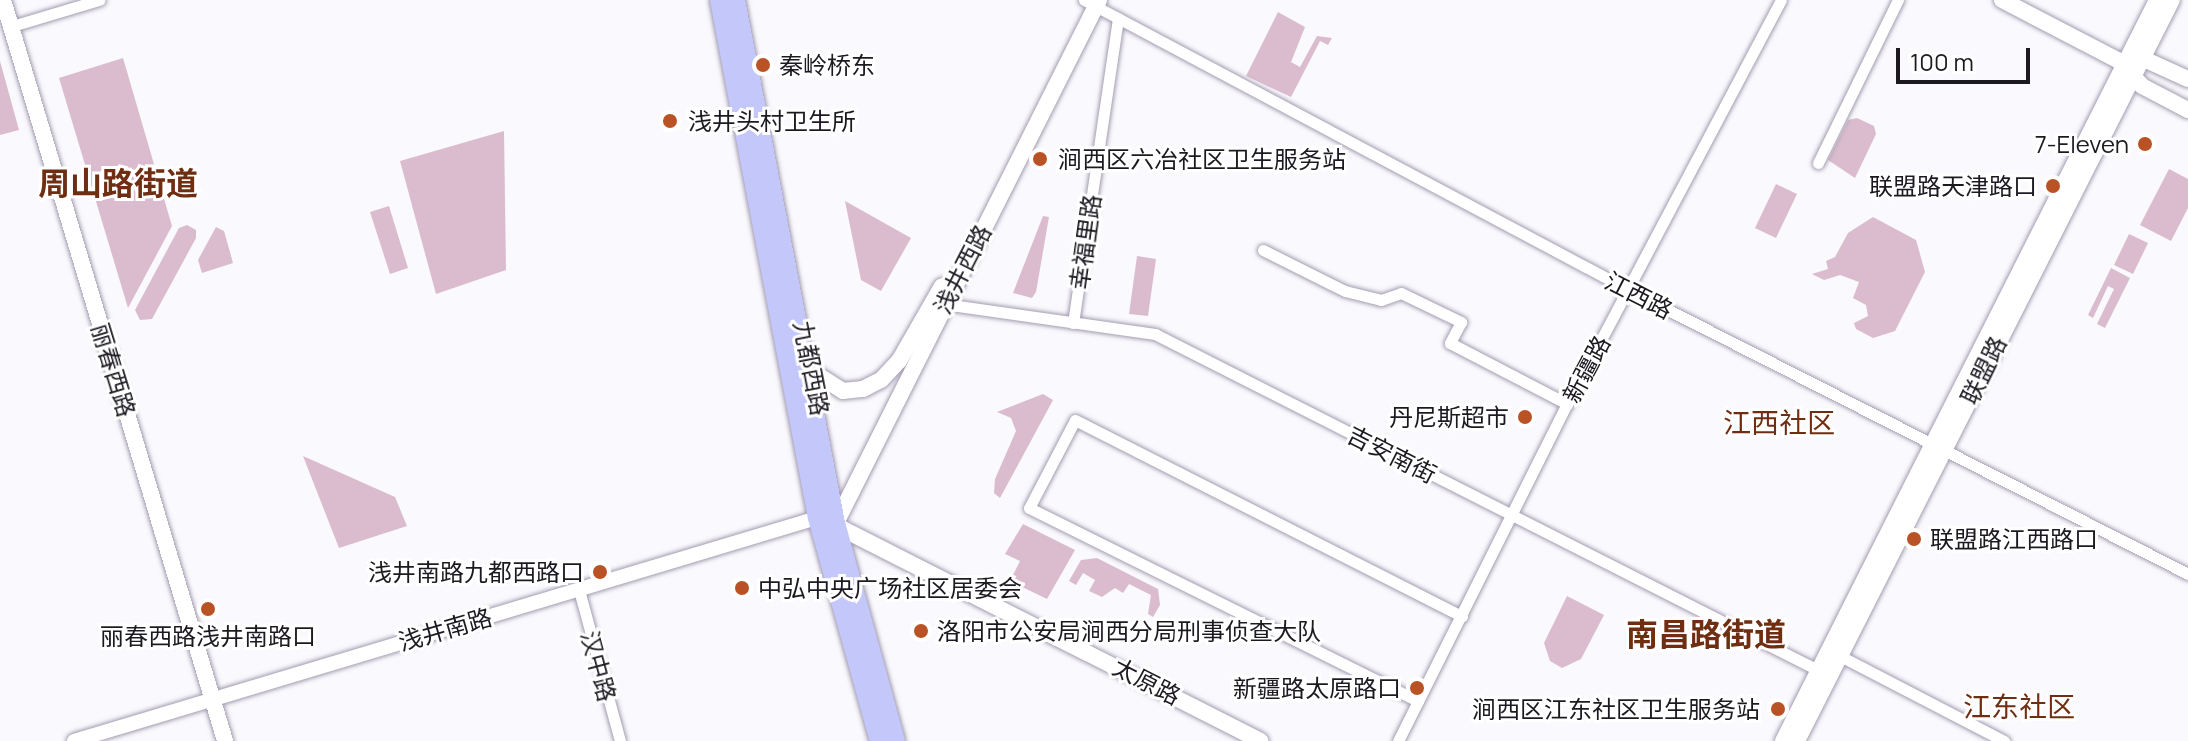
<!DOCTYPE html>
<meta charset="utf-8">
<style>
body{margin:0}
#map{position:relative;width:2188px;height:741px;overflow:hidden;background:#faf9fd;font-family:Manrope,"Noto Sans SC",sans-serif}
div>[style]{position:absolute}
.green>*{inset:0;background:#dabcce}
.roads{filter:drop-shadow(0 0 2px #a39cb1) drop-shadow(0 0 2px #a39cb1)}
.minor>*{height:11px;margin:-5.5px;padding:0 5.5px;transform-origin:5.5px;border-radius:5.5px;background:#fff}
.tertiary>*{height:14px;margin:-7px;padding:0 7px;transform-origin:7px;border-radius:7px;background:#fff}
.secondary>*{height:16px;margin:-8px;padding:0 8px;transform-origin:8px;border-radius:8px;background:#fff}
.primary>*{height:18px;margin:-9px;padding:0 9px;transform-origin:9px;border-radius:9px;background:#c4c7fa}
.dots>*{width:22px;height:22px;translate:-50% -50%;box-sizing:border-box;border:4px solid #fff;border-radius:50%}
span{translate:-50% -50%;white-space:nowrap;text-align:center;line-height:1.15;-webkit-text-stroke:6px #fff;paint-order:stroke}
.poi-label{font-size:24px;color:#1c1921}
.left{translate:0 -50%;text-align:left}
.right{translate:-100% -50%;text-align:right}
.street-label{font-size:24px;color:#1c1921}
.quarter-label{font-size:28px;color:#6f2e12}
.district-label{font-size:32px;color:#6f2e12;font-weight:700}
.scale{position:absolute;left:1896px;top:48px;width:134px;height:36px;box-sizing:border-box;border:4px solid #1c1921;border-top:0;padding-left:10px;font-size:24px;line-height:28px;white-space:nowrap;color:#1c1921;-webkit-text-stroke:6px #fff;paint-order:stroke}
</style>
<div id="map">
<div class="green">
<div style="clip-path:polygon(1278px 12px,1305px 27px,1291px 62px,1300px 67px,1317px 36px,1332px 38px,1328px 45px,1320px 41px,1291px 97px,1246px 76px)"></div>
<div style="clip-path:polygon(123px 58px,172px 226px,128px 308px,59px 78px)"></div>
<div style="clip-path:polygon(0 61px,19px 130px,0 135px)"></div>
<div style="clip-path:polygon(1857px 118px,1874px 126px,1876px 134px,1855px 178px,1828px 160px,1848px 120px)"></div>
<div style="clip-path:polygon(504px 131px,506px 270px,436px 294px,400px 161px)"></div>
<div style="clip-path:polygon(2169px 169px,2188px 179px,2188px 208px,2171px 241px,2140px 225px)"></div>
<div style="clip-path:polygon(1776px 184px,1797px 194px,1776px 238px,1755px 228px)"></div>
<div style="clip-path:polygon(845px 201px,911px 238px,881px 291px,861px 280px)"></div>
<div style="clip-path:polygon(389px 206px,408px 268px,390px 274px,370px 212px)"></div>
<div style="clip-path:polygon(1043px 216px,1049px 217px,1036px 292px,1032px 298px,1013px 293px)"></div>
<div style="clip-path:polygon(1873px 217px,1916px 240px,1925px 272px,1895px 331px,1873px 338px,1856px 329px,1854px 323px,1868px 316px,1866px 305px,1853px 298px,1859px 282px,1840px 275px,1824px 280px,1812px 274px,1828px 269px,1826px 261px,1835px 257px,1848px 233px)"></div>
<div style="clip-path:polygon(187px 225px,196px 230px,196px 238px,152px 319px,140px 320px,135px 310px,179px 228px)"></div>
<div style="clip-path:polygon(216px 227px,224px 231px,233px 263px,202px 273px,198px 260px)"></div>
<div style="clip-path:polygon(2129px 234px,2148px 243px,2133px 274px,2114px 265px)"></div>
<div style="clip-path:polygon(1137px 256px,1156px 259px,1148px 316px,1129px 314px)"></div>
<div style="clip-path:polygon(2111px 268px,2130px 278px,2105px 328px,2097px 324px,2114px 289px,2108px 286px,2093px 318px,2088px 315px)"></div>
<div style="clip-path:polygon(1043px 394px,1053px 400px,1000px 498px,994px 493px,995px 479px,1016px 431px,1011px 418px,997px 412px)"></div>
<div style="clip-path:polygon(303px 456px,395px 497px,407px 526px,339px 548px)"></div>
<div style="clip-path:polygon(1023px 524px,1075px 550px,1047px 599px,1010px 581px,1020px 561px,1005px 554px)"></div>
<div style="clip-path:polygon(1097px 558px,1158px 589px,1160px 605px,1153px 617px,1148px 614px,1151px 595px,1129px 584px,1123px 593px,1115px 588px,1102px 597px,1089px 591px,1095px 580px,1083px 573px,1076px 585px,1069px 581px,1081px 560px)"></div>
<div style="clip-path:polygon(1567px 596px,1604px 615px,1581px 659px,1562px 668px,1550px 661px,1544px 643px)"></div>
</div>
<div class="roads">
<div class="minor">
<div style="left:1084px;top:0;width:617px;rotate:28.02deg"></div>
<div style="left:1629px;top:290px;width:627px;rotate:26.93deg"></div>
<div style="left:19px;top:24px;width:84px;rotate:-16.7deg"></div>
<div style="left:1818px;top:163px;width:182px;rotate:-63.9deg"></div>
<div style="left:1263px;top:250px;width:92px;rotate:26.6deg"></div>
<div style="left:1345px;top:291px;width:37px;rotate:14deg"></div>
<div style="left:1381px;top:300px;width:21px;rotate:-19deg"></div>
<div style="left:1401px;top:293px;width:67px;rotate:25.8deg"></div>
<div style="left:1461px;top:322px;width:24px;rotate:118deg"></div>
<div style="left:1450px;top:343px;width:132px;rotate:27.5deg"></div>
<div style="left:944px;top:304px;width:213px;rotate:8.1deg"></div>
<div style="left:1155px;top:334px;width:743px;rotate:26.88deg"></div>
<div style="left:1073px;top:323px;width:308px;rotate:-81.6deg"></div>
<div style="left:579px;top:590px;width:156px;rotate:74.8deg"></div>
<div style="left:1840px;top:656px;width:185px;rotate:27.4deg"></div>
<div style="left:1418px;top:701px;width:434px;rotate:-153.6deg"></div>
<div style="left:1029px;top:508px;width:99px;rotate:-62.4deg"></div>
<div style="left:1075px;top:420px;width:434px;rotate:26.9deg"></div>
<div style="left:1398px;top:741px;width:377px;rotate:-63.4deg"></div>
<div style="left:1567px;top:404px;width:457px;rotate:-62.1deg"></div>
</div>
<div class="tertiary">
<div style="left:74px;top:741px;width:776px;rotate:-16.71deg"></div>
</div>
<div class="secondary">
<div style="left:3px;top:0;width:774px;rotate:73.32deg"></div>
<div style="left:2002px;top:0;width:132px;rotate:27.5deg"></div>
<div style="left:2119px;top:61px;width:34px;rotate:47deg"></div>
<div style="left:2142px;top:86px;width:52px;rotate:27.6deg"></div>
<div style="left:2135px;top:55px;width:58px;rotate:24.4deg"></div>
<div style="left:805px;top:367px;width:45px;rotate:32.3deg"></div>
<div style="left:843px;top:391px;width:20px;rotate:-6deg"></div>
<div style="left:863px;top:389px;width:20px;rotate:-27deg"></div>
<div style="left:881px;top:380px;width:26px;rotate:-47deg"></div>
<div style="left:899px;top:361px;width:86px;rotate:-60.2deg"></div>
<div style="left:827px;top:521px;width:486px;rotate:26.9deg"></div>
<div style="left:836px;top:523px;width:585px;rotate:-63.3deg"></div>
<div style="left:1783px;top:741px;width:830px;rotate:-63.22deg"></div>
<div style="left:1797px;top:741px;width:830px;rotate:-63.16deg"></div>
</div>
<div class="primary">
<div style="left:719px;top:0;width:527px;rotate:79.29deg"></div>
<div style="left:817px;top:518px;width:231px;rotate:74.5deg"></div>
<div style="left:736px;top:0;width:532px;rotate:79.18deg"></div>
<div style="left:836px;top:523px;width:226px;rotate:74.6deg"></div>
</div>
</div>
<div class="dots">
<div style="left:763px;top:65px;background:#b95326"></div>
<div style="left:670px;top:121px;background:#b95326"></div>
<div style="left:2145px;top:144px;background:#b95326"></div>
<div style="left:1040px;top:159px;background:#b95326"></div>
<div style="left:2053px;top:186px;background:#b95326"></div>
<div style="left:1525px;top:417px;background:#b95326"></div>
<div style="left:1914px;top:539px;background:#b95326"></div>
<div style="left:600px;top:572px;background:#b95326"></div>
<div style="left:742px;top:588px;background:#b95326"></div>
<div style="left:208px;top:609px;background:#b95326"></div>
<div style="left:921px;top:631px;background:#b95326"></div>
<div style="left:1417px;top:688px;background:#b95326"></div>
<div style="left:1778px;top:709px;background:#b95326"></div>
</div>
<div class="poi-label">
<span class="left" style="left:779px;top:65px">秦岭桥东</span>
<span class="left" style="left:688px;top:121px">浅井头村卫生所</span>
<span class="right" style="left:2129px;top:144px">7-Eleven</span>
<span class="left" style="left:1058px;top:159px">涧西区六冶社区卫生服务站</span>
<span class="right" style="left:2037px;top:186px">联盟路天津路口</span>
<span class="right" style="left:1509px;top:417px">丹尼斯超市</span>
<span class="left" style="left:1930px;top:539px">联盟路江西路口</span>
<span class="right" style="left:584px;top:572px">浅井南路九都西路口</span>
<span class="left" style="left:758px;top:588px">中弘中央广场社区居委会</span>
<span class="left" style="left:937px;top:631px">洛阳市公安局涧西分局刑事侦查大队</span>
<span style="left:208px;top:636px">丽春西路浅井南路口</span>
<span class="right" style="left:1401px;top:688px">新疆路太原路口</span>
<span class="right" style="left:1760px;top:709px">涧西区江东社区卫生服务站</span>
</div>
<div class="street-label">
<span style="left:1085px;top:242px;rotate:-82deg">幸福里路</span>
<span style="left:962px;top:269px;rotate:-63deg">浅井西路</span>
<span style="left:1639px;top:295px;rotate:27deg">江西路</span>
<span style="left:812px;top:368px;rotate:79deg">九都西路</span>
<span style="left:1586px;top:369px;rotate:-62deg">新疆路</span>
<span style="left:114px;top:370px;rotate:73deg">丽春西路</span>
<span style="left:1983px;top:370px;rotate:-64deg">联盟路</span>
<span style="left:1392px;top:454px;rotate:27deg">吉安南街</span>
<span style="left:445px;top:629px;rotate:-16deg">浅井南路</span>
<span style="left:599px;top:666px;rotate:75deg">汉中路</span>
<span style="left:1147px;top:681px;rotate:27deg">太原路</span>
</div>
<div class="quarter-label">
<span style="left:1779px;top:422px">江西社区</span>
<span style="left:2019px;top:706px">江东社区</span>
</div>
<div class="district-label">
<span style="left:118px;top:183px">周山路街道</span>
<span style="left:1706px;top:634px">南昌路街道</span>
</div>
<div class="scale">100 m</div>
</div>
